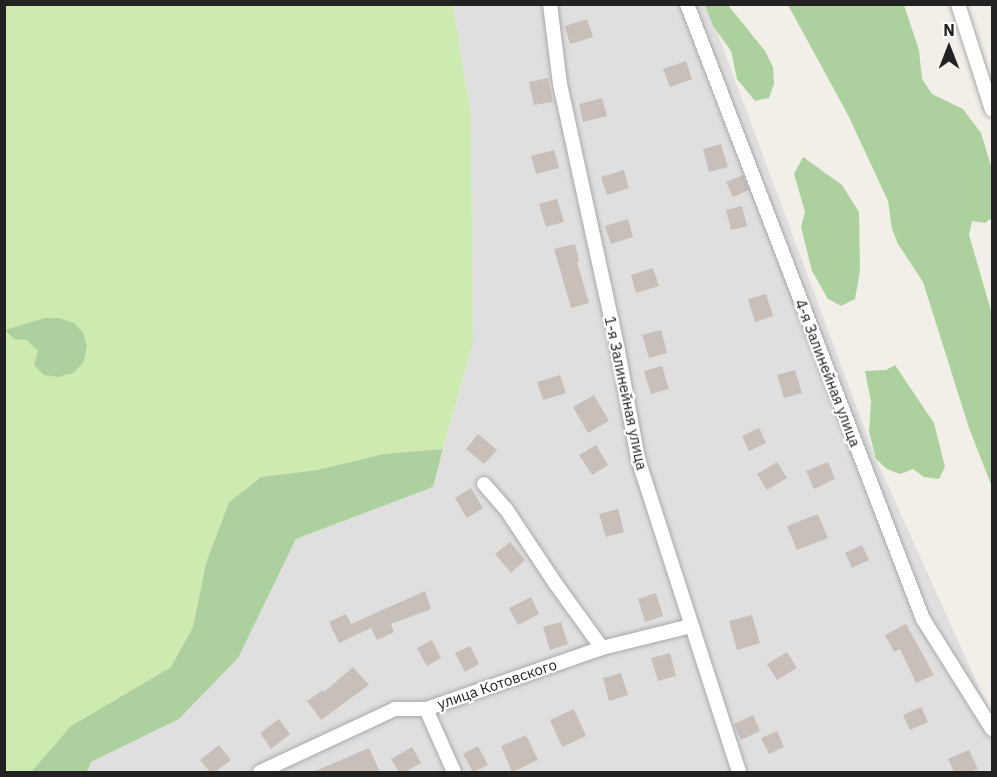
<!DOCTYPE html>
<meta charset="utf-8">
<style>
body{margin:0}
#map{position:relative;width:997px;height:777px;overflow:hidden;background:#f2efe9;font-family:"IBM Plex Sans",sans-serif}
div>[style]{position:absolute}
.residential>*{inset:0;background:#e0dfdf}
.grass>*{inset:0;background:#cdebb0}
.forest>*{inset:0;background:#add19e}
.building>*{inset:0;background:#c7bfb8}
.roads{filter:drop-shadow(0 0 2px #a9a9a9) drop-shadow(0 0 2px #a9a9a9)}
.minor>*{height:14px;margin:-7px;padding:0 7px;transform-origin:7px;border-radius:7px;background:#fff}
span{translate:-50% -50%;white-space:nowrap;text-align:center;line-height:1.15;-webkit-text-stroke:4.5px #fff;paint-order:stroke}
.street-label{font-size:15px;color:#222}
.frame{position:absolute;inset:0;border:6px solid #222;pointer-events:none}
.north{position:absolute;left:919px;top:18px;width:60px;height:60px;-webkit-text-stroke:4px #fff;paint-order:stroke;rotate:0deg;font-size:16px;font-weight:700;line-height:24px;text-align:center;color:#222}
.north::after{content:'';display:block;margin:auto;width:21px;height:27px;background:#222;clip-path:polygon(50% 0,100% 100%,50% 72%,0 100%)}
</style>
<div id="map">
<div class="residential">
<div style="clip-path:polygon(453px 5px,707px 5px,876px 459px,992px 716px,992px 772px,87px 772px,91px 762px,179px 719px,238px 658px,296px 539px,433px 487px,473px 343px,471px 114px)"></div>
</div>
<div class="grass">
<div style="clip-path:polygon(5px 5px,453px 5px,471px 114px,473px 343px,443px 449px,383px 454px,317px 470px,261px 477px,229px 502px,206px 563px,193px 627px,171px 667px,71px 726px,31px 772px,5px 772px)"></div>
</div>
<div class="forest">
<div style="clip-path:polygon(705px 5px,728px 5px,765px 51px,773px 67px,774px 84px,769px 98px,755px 101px,737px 79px,731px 51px,713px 26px)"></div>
<div style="clip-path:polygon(788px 5px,904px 5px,919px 50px,922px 79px,932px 94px,963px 109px,981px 133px,992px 169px,992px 218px,985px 223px,972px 221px,969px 235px,992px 314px,992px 487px,969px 428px,923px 282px,898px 244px,892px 229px,888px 201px,848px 115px)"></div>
<div style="clip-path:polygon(803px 157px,842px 185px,859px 212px,860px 271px,855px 299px,841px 306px,828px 299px,812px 271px,801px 227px,805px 212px,794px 174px)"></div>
<div style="clip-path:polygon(45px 318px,59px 318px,74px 323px,83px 332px,87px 347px,83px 363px,73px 373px,58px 377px,44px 375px,34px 365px,38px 351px,27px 340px,14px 339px,5px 330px)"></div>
<div style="clip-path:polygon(895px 365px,934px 423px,945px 467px,939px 479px,924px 477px,913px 469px,900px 474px,887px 469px,876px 459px,869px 432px,871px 402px,865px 371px,886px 370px)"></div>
<div style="clip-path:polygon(443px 449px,433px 487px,296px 539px,238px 658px,179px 719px,91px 762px,87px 772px,31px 772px,71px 726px,171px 667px,193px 627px,206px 563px,229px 502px,261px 477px,317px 470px,383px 454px)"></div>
</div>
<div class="building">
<div style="clip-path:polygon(587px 19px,593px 37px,570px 44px,565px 26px)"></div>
<div style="clip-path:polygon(686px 61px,692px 79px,670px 87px,663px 69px)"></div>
<div style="clip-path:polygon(548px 78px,553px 102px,534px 105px,529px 82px)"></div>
<div style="clip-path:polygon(602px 98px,607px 116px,583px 122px,579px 104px)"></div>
<div style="clip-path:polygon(721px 144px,728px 167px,709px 172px,703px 149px)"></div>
<div style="clip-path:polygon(554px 150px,559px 168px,536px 174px,531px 156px)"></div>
<div style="clip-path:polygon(624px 170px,629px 188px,607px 195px,601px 177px)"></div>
<div style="clip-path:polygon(743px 175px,749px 190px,733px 197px,726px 182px)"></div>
<div style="clip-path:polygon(557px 199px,564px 222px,546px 227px,539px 204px)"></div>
<div style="clip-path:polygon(742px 206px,747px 226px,731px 230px,726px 210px)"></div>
<div style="clip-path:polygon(628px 219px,633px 237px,611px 244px,605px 226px)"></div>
<div style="clip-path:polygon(575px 244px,579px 261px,577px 262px,589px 303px,571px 308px,554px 249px)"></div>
<div style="clip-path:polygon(653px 268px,659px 286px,636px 293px,631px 275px)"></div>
<div style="clip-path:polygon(766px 294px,773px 316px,755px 322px,748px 299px)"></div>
<div style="clip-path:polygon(661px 330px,667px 353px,649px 358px,642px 335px)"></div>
<div style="clip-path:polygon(662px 366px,669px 389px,651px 394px,644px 371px)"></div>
<div style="clip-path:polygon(795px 370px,802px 393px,784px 398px,777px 375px)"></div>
<div style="clip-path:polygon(560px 375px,566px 393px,543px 400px,537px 382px)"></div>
<div style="clip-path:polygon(594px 395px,609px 421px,588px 433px,573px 407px)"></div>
<div style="clip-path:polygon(759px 428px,766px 443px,749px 451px,742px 436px)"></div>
<div style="clip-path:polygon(478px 434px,497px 450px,484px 464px,466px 449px)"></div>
<div style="clip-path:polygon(596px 445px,608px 465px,592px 475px,579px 455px)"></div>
<div style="clip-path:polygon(777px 462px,787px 478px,767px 490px,757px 474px)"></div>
<div style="clip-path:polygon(828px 462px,835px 479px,814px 489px,806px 471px)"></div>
<div style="clip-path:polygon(471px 488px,483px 508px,467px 518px,455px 498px)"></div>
<div style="clip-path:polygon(618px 509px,624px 532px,606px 537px,599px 514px)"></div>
<div style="clip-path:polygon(818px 514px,828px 538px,797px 550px,787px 526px)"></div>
<div style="clip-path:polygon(510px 542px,525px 560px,511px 573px,495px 554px)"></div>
<div style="clip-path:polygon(862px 545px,869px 560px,852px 568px,845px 553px)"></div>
<div style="clip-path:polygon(425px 591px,431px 609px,391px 624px,394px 632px,377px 640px,371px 628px,339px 643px,329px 622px,346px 614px,351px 624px)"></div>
<div style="clip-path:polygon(656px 593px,663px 616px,645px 622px,638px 599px)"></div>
<div style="clip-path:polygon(531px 597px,539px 614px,518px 625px,509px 608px)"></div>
<div style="clip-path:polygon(752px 615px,760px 643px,737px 650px,729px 621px)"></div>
<div style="clip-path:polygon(561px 622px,568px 644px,550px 650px,543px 627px)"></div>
<div style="clip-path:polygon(906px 624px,934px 675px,916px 683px,900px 649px,894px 652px,885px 635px)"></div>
<div style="clip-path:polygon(432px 640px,441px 658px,427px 666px,417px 648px)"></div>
<div style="clip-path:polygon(470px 646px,479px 664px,465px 672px,455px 653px)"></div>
<div style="clip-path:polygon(787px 652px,797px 668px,777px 680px,767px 664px)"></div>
<div style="clip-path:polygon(670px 653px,676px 676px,658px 681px,651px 658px)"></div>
<div style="clip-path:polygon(353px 667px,369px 685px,321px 720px,307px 701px,323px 690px,324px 692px)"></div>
<div style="clip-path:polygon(621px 673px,628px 695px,609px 701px,603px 678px)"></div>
<div style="clip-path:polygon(921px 707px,928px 722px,910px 730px,903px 715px)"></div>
<div style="clip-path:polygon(574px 709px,586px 736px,562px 747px,550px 720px)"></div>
<div style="clip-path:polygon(753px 715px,760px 731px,741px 740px,734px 724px)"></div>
<div style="clip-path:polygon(279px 719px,290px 734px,271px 749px,260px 733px)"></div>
<div style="clip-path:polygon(777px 731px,784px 747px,769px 754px,761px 738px)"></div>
<div style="clip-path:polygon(526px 735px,538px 760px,512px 772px,501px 746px)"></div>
<div style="clip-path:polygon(219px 745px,231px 760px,215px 772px,210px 772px,200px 760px)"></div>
<div style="clip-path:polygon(478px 746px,488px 765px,473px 772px,463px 754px)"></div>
<div style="clip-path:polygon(412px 747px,421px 763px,405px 772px,399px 772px,391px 759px)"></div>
<div style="clip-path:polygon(369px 748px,380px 772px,313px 772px)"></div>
<div style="clip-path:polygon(969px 750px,978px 769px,969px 772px,954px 772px,948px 759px)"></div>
</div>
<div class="roads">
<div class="minor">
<div style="left:550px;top:4px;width:81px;rotate:82.9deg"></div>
<div style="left:560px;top:84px;width:273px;rotate:77.7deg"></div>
<div style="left:618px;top:351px;width:110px;rotate:79.5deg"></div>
<div style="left:638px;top:459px;width:329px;rotate:72.1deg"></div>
<div style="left:687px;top:4px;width:659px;rotate:69.01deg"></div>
<div style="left:923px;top:619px;width:130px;rotate:57.9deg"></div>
<div style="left:958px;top:4px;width:111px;rotate:72.2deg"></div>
<div style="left:484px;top:484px;width:33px;rotate:49deg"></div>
<div style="left:506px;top:509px;width:89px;rotate:56.5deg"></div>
<div style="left:555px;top:583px;width:80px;rotate:54.1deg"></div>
<div style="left:426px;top:709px;width:69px;rotate:66deg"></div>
<div style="left:260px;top:772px;width:149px;rotate:-25deg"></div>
<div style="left:395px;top:709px;width:31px"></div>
<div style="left:426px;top:709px;width:186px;rotate:-19.1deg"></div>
<div style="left:602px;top:648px;width:92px;rotate:-13.9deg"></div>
</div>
</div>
<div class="street-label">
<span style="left:828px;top:373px;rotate:69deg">4-я Залинейная улица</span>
<span style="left:626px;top:393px;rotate:78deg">1-я Залинейная улица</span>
<span style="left:497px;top:684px;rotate:-19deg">улица Котовского</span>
</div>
<div class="frame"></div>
<div class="north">N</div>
</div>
